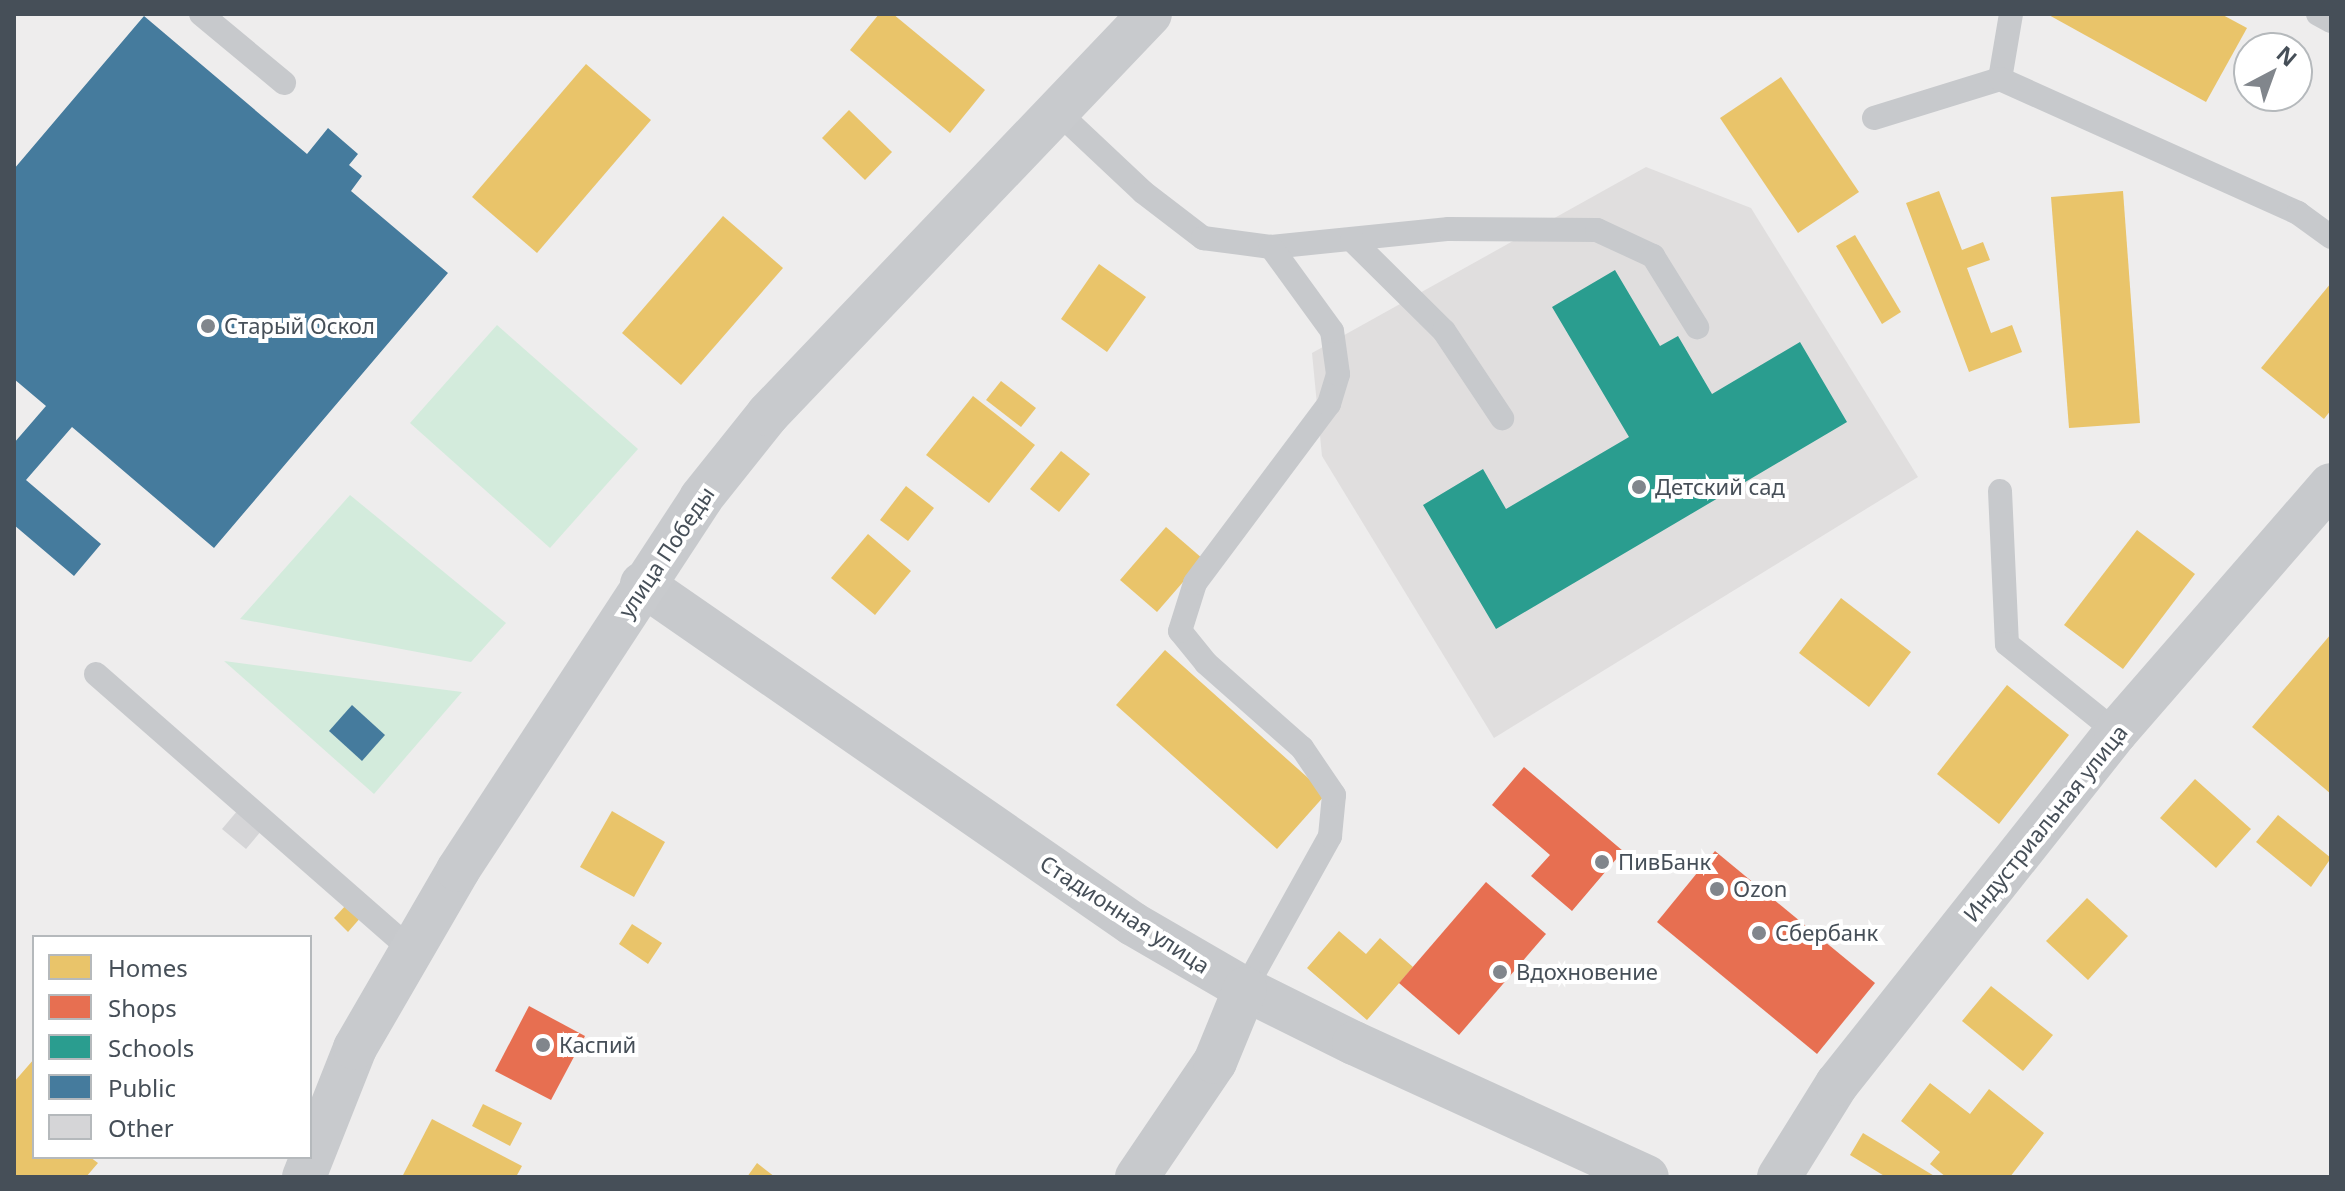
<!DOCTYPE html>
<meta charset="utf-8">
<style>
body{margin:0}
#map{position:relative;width:2345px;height:1191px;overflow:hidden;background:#eeeded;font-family:"Noto Sans",sans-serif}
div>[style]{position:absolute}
.education>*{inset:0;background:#e0dede}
.green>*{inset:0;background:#d3ebdc}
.homes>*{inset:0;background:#e9c46a}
.shops>*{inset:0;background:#e76f51}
.schools>*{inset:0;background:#2a9d8f}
.public>*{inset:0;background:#457b9d}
.building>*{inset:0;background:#d5d5d7}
.lane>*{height:24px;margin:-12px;padding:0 12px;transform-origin:12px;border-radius:12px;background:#c7c9cc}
.street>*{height:44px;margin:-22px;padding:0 22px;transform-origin:22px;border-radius:22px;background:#c7c9cc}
.secondary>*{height:44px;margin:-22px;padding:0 22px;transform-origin:22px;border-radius:22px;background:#c8cacd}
.dots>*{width:22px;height:22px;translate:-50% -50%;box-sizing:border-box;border:4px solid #fff;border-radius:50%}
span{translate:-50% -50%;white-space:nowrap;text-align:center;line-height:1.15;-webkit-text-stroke:8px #fff;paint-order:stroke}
.poi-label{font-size:22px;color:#464f58}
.left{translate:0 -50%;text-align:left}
.street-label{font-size:22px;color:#464f58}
.frame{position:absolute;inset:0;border:16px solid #464f58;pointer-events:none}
.legend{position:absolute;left:32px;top:935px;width:280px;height:224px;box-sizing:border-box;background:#fff;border:2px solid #b5b9bc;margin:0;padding:10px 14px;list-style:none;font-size:24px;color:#464f58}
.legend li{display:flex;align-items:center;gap:16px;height:40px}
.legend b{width:40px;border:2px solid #b5b9bc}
.north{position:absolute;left:2233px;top:32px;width:80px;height:80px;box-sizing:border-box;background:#fff;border:2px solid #b5b9bc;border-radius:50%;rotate:41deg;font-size:22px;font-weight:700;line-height:32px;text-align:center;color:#464f58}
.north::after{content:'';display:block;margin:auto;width:28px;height:36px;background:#81868c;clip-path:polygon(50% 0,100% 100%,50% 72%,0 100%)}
</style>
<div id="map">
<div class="education">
<div style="clip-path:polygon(1646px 167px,1751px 208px,1918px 477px,1494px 738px,1322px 456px,1312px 353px)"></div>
</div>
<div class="green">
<div style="clip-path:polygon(497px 325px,638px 449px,550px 548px,410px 423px)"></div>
<div style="clip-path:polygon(350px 495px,506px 623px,471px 662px,240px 619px)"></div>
<div style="clip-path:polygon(224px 661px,462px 692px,374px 794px)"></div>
</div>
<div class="homes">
<div style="clip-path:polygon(879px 14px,893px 14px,985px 90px,950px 133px,850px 50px)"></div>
<div style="clip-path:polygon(2047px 14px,2221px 14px,2247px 28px,2206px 102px)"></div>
<div style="clip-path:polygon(586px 64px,651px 120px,537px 253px,472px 197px)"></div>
<div style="clip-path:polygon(1781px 77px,1859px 192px,1798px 233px,1720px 118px)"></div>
<div style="clip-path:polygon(849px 110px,892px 152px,865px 180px,822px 138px)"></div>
<div style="clip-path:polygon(1939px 191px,1962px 250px,1983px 242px,1990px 260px,1967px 268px,1991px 333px,2012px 325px,2022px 352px,1969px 372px,1906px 203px)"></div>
<div style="clip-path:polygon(2123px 191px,2140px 423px,2069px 428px,2051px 197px)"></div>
<div style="clip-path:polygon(723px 216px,783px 268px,681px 385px,622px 333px)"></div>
<div style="clip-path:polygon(1855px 235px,1901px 312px,1882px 324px,1836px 246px)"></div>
<div style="clip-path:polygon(1099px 264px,1146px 297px,1107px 352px,1061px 319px)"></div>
<div style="clip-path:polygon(2331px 283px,2331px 410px,2324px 419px,2261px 368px)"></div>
<div style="clip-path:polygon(1001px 381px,1036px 408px,1021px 427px,986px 400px)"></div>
<div style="clip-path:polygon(973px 396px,1035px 445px,989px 503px,926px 455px)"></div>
<div style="clip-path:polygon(1061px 451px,1090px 474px,1059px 512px,1030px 489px)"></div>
<div style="clip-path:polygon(906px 486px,934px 508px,908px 541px,880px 520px)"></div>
<div style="clip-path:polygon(1166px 527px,1203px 559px,1157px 612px,1120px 580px)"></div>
<div style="clip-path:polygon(2137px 530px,2195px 574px,2123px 669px,2064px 625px)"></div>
<div style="clip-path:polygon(868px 534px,911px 571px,875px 615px,831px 578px)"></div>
<div style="clip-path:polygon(1841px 598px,1911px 652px,1869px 707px,1799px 653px)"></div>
<div style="clip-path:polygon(2331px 634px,2331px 794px,2252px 727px)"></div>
<div style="clip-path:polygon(1165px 650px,1326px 794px,1277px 849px,1116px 705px)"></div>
<div style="clip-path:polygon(2007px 685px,2069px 735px,1999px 824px,1937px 774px)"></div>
<div style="clip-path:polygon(2195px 779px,2251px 829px,2216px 868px,2160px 818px)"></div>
<div style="clip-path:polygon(612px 811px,665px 842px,634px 897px,580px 867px)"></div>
<div style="clip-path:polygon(2278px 815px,2331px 858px,2311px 887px,2256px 842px)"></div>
<div style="clip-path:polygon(2087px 898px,2128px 936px,2088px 980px,2046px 941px)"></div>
<div style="clip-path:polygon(348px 903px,362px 916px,348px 932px,334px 918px)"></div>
<div style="clip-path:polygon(632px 924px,662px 943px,648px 964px,619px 944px)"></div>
<div style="clip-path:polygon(1339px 931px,1366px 954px,1380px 938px,1413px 967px,1367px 1020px,1307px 968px)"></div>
<div style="clip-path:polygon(1991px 986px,2053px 1035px,2023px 1071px,1962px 1021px)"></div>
<div style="clip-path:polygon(34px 1059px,34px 1157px,90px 1157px,98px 1163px,86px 1177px,14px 1177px,14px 1082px)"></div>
<div style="clip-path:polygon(1930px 1083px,1970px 1114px,1989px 1089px,2044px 1133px,2010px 1177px,1946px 1177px,1930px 1164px,1940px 1152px,1901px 1121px)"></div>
<div style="clip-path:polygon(483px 1104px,522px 1123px,510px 1146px,472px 1126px)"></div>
<div style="clip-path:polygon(432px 1119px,522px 1166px,516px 1177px,402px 1177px)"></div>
<div style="clip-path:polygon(1863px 1133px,1936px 1177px,1886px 1177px,1850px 1155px)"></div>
<div style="clip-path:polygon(757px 1163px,775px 1177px,747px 1177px)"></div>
</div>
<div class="shops">
<div style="clip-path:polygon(1524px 767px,1623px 851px,1572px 911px,1531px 876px,1550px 855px,1492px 805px)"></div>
<div style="clip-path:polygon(1715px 851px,1875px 983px,1817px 1054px,1657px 922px)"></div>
<div style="clip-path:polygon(1486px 882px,1546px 934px,1459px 1035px,1399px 983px)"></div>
<div style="clip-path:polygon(529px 1006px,585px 1036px,551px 1100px,495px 1071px)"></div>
</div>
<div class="schools">
<div style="clip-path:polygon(1615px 270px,1660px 346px,1678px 336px,1712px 394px,1800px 342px,1847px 422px,1496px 629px,1423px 505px,1483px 469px,1506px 509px,1629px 437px,1552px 307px)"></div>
</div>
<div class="public">
<div style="clip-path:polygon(144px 16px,307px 154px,328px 128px,358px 154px,349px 165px,362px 176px,351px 191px,448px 273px,214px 548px,72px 427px,26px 480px,101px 544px,74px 576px,14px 525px,14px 443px,46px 406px,14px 379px,14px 169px)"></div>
<div style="clip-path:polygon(352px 705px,385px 735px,362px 761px,329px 731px)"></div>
</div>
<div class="building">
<div style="clip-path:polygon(238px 810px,262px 830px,246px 849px,222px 829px)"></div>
</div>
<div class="lane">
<div style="left:201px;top:14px;width:108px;rotate:39.7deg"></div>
<div style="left:2318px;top:14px;width:15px;rotate:28deg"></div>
<div style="left:2000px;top:79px;width:66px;rotate:-80.4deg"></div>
<div style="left:1059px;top:113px;width:115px;rotate:43.2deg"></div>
<div style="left:1143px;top:192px;width:76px;rotate:37.5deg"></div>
<div style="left:1203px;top:238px;width:69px;rotate:7.5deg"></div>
<div style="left:1271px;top:247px;width:179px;rotate:-5.8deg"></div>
<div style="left:1449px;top:229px;width:148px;rotate:0.4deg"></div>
<div style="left:1597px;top:230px;width:62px;rotate:24.9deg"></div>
<div style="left:1653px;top:256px;width:84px;rotate:58.2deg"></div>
<div style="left:1874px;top:118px;width:132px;rotate:-17.2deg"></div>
<div style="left:2000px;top:79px;width:327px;rotate:24.2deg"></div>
<div style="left:2298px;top:213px;width:41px;rotate:36deg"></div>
<div style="left:1352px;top:240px;width:129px;rotate:44.7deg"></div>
<div style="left:1444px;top:331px;width:105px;rotate:56.3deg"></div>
<div style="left:2000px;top:491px;width:153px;rotate:87.4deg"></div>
<div style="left:2007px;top:644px;width:140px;rotate:38.9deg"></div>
<div style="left:96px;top:674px;width:420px;rotate:41.2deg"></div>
<div style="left:1245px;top:989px;width:175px;rotate:-60.9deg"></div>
<div style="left:1330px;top:836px;width:41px;rotate:-84.4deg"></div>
<div style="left:1334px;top:795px;width:57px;rotate:-124.2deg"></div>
<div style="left:1302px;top:748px;width:128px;rotate:-138.5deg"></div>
<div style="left:1206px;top:663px;width:41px;rotate:-129.1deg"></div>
<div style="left:1180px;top:631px;width:50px;rotate:-72.6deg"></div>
<div style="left:1195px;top:583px;width:224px;rotate:-53.2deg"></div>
<div style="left:1329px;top:404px;width:31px;rotate:-73deg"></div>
<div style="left:1338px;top:374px;width:43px;rotate:-97.9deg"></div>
<div style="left:1332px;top:331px;width:104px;rotate:-126deg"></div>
</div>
<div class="street">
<div style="left:642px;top:584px;width:597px;rotate:34.7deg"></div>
<div style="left:1133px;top:924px;width:129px;rotate:30.1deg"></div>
<div style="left:1245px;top:989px;width:122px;rotate:26.4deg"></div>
<div style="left:1354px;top:1043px;width:322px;rotate:24.6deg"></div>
<div style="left:1137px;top:1177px;width:139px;rotate:-55.9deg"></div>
<div style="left:1215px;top:1062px;width:79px;rotate:-67.7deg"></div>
<div style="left:1779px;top:1177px;width:110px;rotate:-58.1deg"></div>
<div style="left:1837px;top:1084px;width:449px;rotate:-51.6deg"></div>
<div style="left:2116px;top:732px;width:327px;rotate:-49deg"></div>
</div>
<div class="secondary">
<div style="left:304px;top:1177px;width:139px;rotate:-68.4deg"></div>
<div style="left:355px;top:1048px;width:206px;rotate:-59.9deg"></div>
<div style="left:458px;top:870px;width:444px;rotate:-56.8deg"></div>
<div style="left:701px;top:498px;width:107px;rotate:-51.4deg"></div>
<div style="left:768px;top:414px;width:553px;rotate:-46.32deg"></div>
</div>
<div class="dots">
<div style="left:208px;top:326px;background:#81868c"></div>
<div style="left:1639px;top:487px;background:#81868c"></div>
<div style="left:1602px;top:862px;background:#81868c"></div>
<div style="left:1717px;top:889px;background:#81868c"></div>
<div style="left:1759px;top:933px;background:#81868c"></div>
<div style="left:1500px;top:972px;background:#81868c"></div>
<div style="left:543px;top:1045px;background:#81868c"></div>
</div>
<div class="poi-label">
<span class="left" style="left:224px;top:326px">Старый Оскол</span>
<span class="left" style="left:1655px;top:487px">Детский сад</span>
<span class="left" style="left:1618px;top:862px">ПивБанк</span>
<span class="left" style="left:1733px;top:889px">Ozon</span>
<span class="left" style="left:1775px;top:933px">Сбербанк</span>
<span class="left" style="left:1516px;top:972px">Вдохновение</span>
<span class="left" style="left:559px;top:1045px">Каспий</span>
</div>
<div class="street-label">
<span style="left:666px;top:552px;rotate:-56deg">улица Победы</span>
<span style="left:2045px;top:823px;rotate:-51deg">Индустриальная улица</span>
<span style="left:1125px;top:914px;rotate:33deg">Стадионная улица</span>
</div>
<div class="frame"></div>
<ul class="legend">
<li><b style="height:22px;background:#e9c46a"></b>Homes</li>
<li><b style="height:22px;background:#e76f51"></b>Shops</li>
<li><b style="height:22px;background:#2a9d8f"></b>Schools</li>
<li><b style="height:22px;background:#457b9d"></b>Public</li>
<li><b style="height:22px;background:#d5d5d7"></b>Other</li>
</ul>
<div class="north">N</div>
</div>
